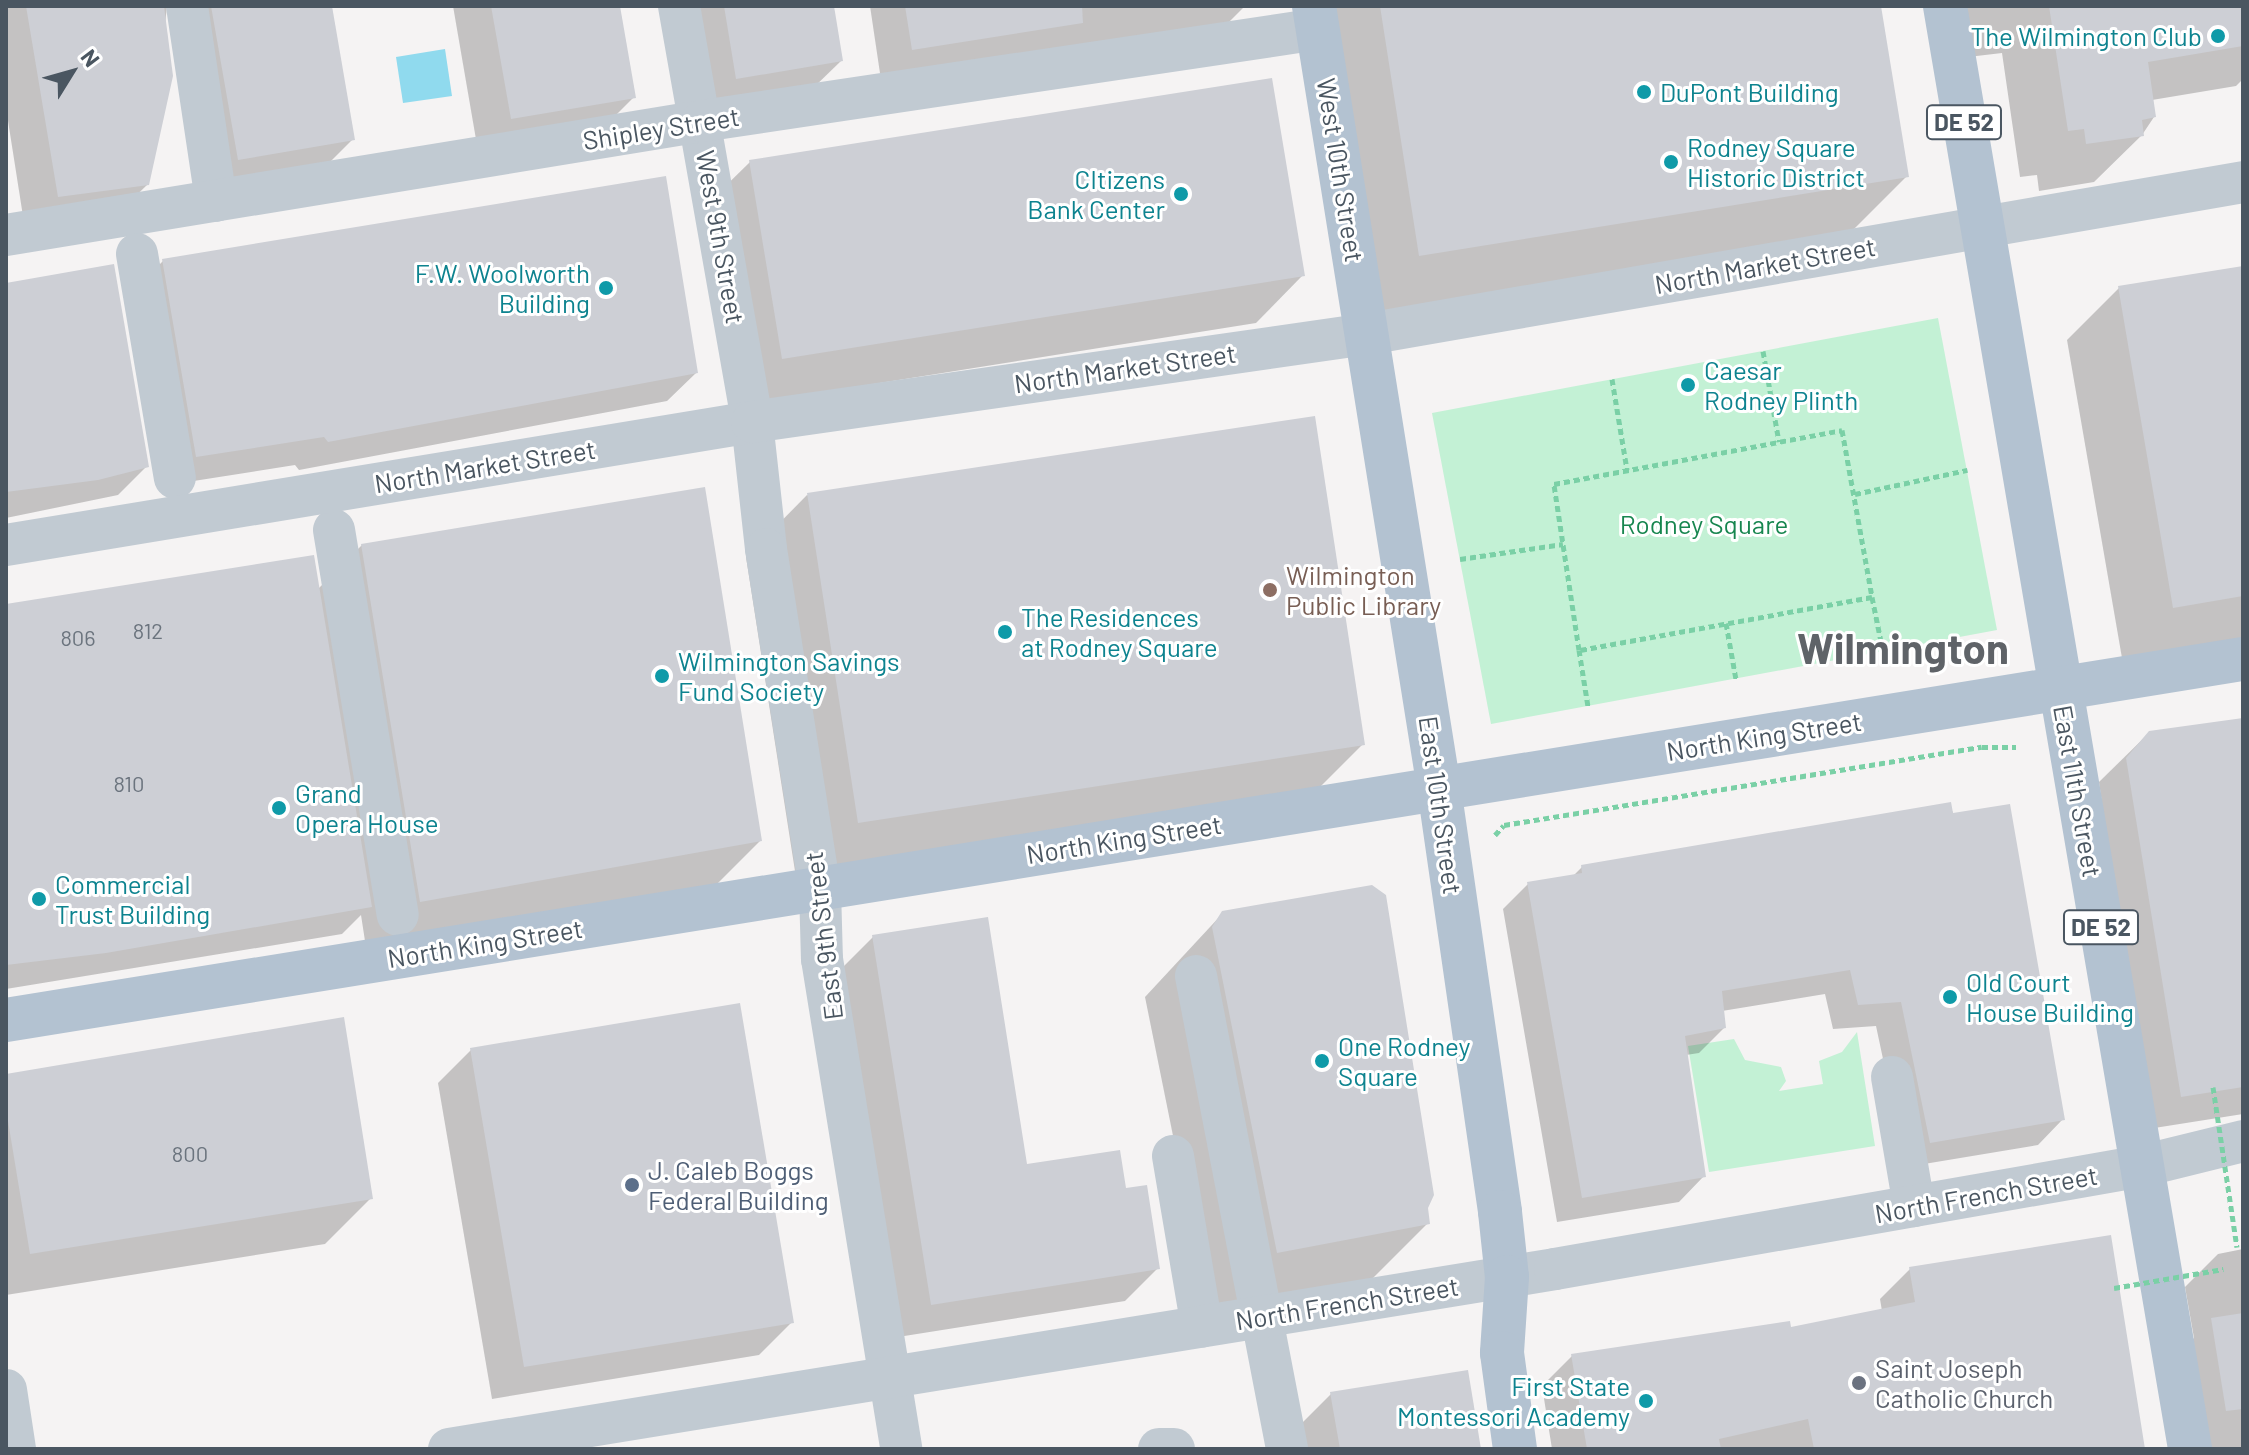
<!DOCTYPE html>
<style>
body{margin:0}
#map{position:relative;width:2249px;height:1455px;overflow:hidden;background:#f5f3f3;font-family:Barlow,sans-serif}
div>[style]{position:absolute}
.green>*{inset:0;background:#c3f1d5}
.water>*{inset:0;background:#90daee}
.shadow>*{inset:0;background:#0003}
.building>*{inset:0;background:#cdcfd5}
.path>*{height:5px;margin-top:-2.5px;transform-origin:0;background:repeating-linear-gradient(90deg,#7ad0a6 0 6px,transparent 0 10px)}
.minor>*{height:42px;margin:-21px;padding:0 21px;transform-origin:21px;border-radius:21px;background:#c1cad2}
.major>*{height:44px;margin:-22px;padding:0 22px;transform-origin:22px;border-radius:22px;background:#b3c2d1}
.path-bridge>*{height:5px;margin-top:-2.5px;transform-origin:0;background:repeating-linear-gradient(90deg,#7ad0a6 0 6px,transparent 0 10px)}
.dots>*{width:22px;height:22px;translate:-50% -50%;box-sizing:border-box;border:4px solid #fff;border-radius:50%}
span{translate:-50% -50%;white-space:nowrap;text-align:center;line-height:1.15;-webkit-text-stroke:6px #fff;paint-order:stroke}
.number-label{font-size:22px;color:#6b747e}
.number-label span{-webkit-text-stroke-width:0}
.shield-label span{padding:2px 6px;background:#fff;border:2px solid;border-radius:6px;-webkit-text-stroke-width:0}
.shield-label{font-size:24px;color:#4a5661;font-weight:700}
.culture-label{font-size:26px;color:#0d838f}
.right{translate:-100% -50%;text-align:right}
.left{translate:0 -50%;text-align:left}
.street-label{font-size:26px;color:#4a5661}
.park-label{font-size:26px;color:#17864f}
.education-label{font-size:26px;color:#785e54}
.service-label{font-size:26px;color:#4e5e75}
.worship-label{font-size:26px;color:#5b616d}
.town-label{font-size:42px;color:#5f6368;font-weight:700}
.frame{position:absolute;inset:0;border:8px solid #4a5661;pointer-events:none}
.north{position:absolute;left:32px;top:32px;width:80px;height:80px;-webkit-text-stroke:6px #fff;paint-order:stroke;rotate:53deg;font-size:22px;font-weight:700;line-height:32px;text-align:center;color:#4a5661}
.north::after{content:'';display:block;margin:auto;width:28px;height:36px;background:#4a5661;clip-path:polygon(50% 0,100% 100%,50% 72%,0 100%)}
</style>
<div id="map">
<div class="green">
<div style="clip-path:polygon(1938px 318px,1997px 630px,1491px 724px,1432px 413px)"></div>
<div style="clip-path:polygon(1857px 1032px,1875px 1146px,1709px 1172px,1688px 1046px,1734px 1039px,1745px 1060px,1781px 1067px,1786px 1081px,1779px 1091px,1823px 1084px,1819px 1061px,1842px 1052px)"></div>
</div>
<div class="water">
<div style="clip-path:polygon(445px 49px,452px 96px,403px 103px,396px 57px)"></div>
</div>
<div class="shadow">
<div style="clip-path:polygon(6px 6px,167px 6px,148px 184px,114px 217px,25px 229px,6px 108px)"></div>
<div style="clip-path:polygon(173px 6px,330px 6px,353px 139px,320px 172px,205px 192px)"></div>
<div style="clip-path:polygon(453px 6px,618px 6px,634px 97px,601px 130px,478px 151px)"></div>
<div style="clip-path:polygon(690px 6px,832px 6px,841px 61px,809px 92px,705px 110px)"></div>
<div style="clip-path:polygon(870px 6px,1245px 6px,1223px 28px,881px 80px)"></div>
<div style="clip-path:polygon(1303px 6px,1878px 6px,1906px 177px,1839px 244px,1352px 322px)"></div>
<div style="clip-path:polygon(1960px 6px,2243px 6px,2243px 79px,2236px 86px,2152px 100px,2154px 117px,2142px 135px,2094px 182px,2039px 191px,2037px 175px,2020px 177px,2002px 53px,1968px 57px)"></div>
<div style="clip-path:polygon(750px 162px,1303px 275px,1256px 323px,735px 406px,702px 209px)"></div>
<div style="clip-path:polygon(163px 261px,696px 373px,667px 401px,299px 470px,295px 465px,168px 485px,134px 290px)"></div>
<div style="clip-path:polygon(2243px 268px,2243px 639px,2122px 658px,2067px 340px,2119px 288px)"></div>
<div style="clip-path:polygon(6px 284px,147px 466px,118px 495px,6px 518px)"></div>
<div style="clip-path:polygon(807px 495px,1363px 744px,1301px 806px,797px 884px,746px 557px)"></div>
<div style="clip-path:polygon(362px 545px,760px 841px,707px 894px,367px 954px,361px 915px,342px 934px,6px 989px,6px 605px,318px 589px)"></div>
<div style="clip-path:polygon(2243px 720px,2243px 1114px,2148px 1129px,2099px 782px,2150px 732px)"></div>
<div style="clip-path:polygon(1950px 805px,2063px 1119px,2038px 1145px,1906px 1167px,1876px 1026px,1833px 1029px,1825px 994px,1722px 1011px,1724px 1028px,1699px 1053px,1686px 1055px,1704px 1176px,1679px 1202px,1557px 1222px,1503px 909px,1528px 884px,1572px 877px,1582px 867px)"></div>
<div style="clip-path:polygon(1223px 913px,1426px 1207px,1428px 1223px,1360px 1291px,1210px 1319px,1145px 997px)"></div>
<div style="clip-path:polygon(873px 937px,1026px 1167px,1124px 1190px,1158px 1268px,1125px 1301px,898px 1337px,840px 970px)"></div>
<div style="clip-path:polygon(471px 1050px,792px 1322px,759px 1355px,492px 1399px,438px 1083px)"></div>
<div style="clip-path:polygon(6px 1076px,371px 1198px,325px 1244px,6px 1295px)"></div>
<div style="clip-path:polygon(2243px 1249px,2243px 1449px,2201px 1449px,2179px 1353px,2194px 1338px,2185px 1287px,2218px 1254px)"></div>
<div style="clip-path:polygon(1910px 1269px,2143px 1449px,1552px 1449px,1542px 1386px,1572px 1356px,1789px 1329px,1882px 1311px,1880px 1299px)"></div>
<div style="clip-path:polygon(1331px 1394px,1479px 1449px,1302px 1449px,1298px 1427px)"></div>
</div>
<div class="building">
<div style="clip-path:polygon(26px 6px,164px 6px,173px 76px,149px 185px,58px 197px)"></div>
<div style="clip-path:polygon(211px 6px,332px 6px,355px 140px,238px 160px)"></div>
<div style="clip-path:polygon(491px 6px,620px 6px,636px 98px,511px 119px)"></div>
<div style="clip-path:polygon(724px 6px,834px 6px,843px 61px,736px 79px)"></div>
<div style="clip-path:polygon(905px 6px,1082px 6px,1083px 23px,912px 50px)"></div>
<div style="clip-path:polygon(1380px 6px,1881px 6px,1909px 177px,1419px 256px)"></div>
<div style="clip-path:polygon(2049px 6px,2243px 6px,2243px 46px,2148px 62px,2156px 117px,2142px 120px,2144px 136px,2086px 144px,2084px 129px,2068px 131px)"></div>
<div style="clip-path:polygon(1272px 78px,1305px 276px,782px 359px,749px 160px)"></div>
<div style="clip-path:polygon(666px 176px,698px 373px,328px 442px,324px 437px,196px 457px,162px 259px)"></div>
<div style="clip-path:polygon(114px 264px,149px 467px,98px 480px,6px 492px,6px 283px)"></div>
<div style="clip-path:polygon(2243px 266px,2243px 596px,2173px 608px,2118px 286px)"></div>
<div style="clip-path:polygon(1315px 416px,1365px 745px,858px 823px,807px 493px)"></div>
<div style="clip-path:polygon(705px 487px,762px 841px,420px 902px,361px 544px)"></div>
<div style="clip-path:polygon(314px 555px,372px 907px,106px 953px,6px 965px,6px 604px)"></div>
<div style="clip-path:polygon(2243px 718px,2243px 1087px,2181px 1097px,2126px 758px,2149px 731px)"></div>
<div style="clip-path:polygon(1951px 802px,1953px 813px,2010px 804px,2065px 1120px,1930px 1143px,1901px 1002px,1858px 1005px,1850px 970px,1722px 991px,1726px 1028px,1685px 1036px,1706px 1177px,1582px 1198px,1527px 882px,1582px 873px,1581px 865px)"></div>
<div style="clip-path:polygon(1372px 885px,1386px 895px,1434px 1195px,1428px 1208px,1430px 1224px,1277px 1253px,1212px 927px,1222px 911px)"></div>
<div style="clip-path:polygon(988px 917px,1027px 1164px,1120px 1150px,1126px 1188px,1147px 1185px,1160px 1269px,931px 1305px,872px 935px)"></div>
<div style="clip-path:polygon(740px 1003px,794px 1323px,524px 1367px,470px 1048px)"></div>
<div style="clip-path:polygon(344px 1017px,373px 1199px,30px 1254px,6px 1109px,6px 1074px)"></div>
<div style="clip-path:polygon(2111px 1235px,2145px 1449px,1814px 1449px,1808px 1419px,1719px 1439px,1721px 1449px,1587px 1449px,1571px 1354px,1790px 1321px,1791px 1327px,1915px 1302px,1909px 1267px)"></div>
<div style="clip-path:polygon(2243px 1313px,2243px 1409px,2226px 1411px,2211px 1318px)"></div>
<div style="clip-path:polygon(1468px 1370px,1481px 1449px,1340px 1449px,1330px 1392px)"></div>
</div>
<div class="path">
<div style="left:1763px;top:351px;width:92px;rotate:80deg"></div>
<div style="left:1612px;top:379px;width:92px;rotate:80.6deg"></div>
<div style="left:1842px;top:430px;width:170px;rotate:79.8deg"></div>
<div style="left:1872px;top:597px;width:298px;rotate:169.7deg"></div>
<div style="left:1579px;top:650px;width:168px;rotate:-98.6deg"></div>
<div style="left:1554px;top:484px;width:293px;rotate:-10.6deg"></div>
<div style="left:1855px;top:494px;width:115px;rotate:-12.1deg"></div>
<div style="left:1460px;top:559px;width:104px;rotate:-8.3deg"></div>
<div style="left:1872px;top:597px;width:55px;rotate:78.5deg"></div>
<div style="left:1726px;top:623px;width:57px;rotate:79.9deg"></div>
<div style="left:1579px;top:650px;width:57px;rotate:80.9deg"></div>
<div style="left:1495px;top:835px;width:13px;rotate:-48deg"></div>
<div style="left:1504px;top:825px;width:484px;rotate:-9.3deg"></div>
<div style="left:1982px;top:747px;width:34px"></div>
</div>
<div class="minor">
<div style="left:187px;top:6px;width:197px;rotate:81.5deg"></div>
<div style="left:679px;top:6px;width:422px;rotate:80deg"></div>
<div style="left:752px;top:422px;width:128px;rotate:83.7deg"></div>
<div style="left:766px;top:549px;width:344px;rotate:81deg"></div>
<div style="left:820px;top:889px;width:70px;rotate:88.4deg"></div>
<div style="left:822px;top:959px;width:496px;rotate:80.8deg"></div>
<div style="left:6px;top:235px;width:705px;rotate:-9.3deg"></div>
<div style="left:702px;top:121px;width:623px;rotate:-8.49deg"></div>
<div style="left:137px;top:254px;width:227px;rotate:80.4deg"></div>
<div style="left:334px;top:530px;width:390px;rotate:80.6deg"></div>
<div style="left:6px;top:545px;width:756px;rotate:-9.36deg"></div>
<div style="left:752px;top:422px;width:621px;rotate:-8.14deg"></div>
<div style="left:1367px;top:334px;width:889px;rotate:-9.84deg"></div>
<div style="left:1196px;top:976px;width:482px;rotate:79.1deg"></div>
<div style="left:1892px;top:1077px;width:131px;rotate:80.3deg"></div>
<div style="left:1173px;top:1156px;width:173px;rotate:80.4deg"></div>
<div style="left:6px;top:1390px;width:60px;rotate:81.3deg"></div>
<div style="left:449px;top:1449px;width:1121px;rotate:-9.24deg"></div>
<div style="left:1555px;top:1269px;width:596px;rotate:-9.95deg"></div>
<div style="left:2142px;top:1166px;width:104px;rotate:-13.9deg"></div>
<div style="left:1159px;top:1449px;width:15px"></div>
</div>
<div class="major">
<div style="left:1314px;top:6px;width:792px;rotate:80.92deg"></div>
<div style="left:1439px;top:788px;width:428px;rotate:81.8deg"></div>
<div style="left:1500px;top:1212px;width:65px;rotate:83.9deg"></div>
<div style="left:1507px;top:1277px;width:76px;rotate:93.8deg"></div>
<div style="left:1502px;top:1353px;width:97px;rotate:82.3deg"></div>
<div style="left:1945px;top:6px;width:1464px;rotate:80.36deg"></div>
<div style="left:6px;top:1020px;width:2266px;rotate:-9.17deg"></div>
</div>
<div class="path-bridge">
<div style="left:2213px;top:1087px;width:162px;rotate:81.5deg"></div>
<div style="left:2114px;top:1288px;width:111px;rotate:-9.9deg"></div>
</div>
<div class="dots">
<div style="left:2218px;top:36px;background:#0f9aa8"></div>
<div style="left:1644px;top:92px;background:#0f9aa8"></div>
<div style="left:1671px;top:162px;background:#0f9aa8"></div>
<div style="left:1181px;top:194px;background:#0f9aa8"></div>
<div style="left:606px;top:288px;background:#0f9aa8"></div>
<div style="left:1688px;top:385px;background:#0f9aa8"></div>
<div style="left:1270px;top:590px;background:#8d6e63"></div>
<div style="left:1005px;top:632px;background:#0f9aa8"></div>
<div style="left:662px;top:676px;background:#0f9aa8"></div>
<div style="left:279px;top:808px;background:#0f9aa8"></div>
<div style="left:39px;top:899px;background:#0f9aa8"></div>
<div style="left:1950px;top:997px;background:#0f9aa8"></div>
<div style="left:1322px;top:1061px;background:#0f9aa8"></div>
<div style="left:632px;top:1185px;background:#5c6f8a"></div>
<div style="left:1859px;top:1383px;background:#6b7280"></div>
<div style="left:1646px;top:1401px;background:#0f9aa8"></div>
</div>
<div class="number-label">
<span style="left:148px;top:631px">812</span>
<span style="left:78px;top:638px">806</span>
<span style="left:129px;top:784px">810</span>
<span style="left:190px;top:1154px">800</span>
</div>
<div class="shield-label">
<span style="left:1964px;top:122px">DE 52</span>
<span style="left:2101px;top:927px">DE 52</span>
</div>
<div class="culture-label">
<span class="right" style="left:2202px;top:36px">The Wilmington Club</span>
<span class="left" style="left:1660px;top:92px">DuPont Building</span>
<span class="left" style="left:1687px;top:162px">Rodney Square<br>Historic District</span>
<span class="right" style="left:1165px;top:194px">CItizens<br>Bank Center</span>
<span class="right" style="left:590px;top:288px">F.W. Woolworth<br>Building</span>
<span class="left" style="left:1704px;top:385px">Caesar<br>Rodney Plinth</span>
<span class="left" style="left:1021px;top:632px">The Residences<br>at Rodney Square</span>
<span class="left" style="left:678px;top:676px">Wilmington Savings<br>Fund Society</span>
<span class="left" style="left:295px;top:808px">Grand<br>Opera House</span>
<span class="left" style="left:55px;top:899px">Commercial<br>Trust Building</span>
<span class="left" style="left:1966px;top:997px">Old Court<br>House Building</span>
<span class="left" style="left:1338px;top:1061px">One Rodney<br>Square</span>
<span class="right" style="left:1630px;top:1401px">First State<br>Montessori Academy</span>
</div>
<div class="street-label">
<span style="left:661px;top:128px;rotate:-9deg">Shipley Street</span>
<span style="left:1341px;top:170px;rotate:81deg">West 10th Street</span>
<span style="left:721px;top:237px;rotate:80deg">West 9th Street</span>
<span style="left:1765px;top:265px;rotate:-10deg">North Market Street</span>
<span style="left:1125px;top:368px;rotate:-8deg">North Market Street</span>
<span style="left:485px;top:466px;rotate:-9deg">North Market Street</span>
<span style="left:1764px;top:736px;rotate:-9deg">North King Street</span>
<span style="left:2078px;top:791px;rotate:80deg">East 11th Street</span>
<span style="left:1441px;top:805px;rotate:82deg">East 10th Street</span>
<span style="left:1124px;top:839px;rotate:-9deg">North King Street</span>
<span style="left:823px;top:936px;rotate:-97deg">East 9th Street</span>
<span style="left:485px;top:943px;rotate:-9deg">North King Street</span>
<span style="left:1986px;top:1194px;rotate:-10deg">North French Street</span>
<span style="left:1347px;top:1303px;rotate:-9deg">North French Street</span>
</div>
<div class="park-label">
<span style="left:1704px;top:524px">Rodney Square</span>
</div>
<div class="education-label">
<span class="left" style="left:1286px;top:590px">Wilmington<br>Public Library</span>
</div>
<div class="service-label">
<span class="left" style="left:648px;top:1185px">J. Caleb Boggs<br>Federal Building</span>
</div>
<div class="worship-label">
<span class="left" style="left:1875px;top:1383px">Saint Joseph<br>Catholic Church</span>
</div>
<div class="town-label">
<span style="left:1903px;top:647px">Wilmington</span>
</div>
<div class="frame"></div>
<div class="north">N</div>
</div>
